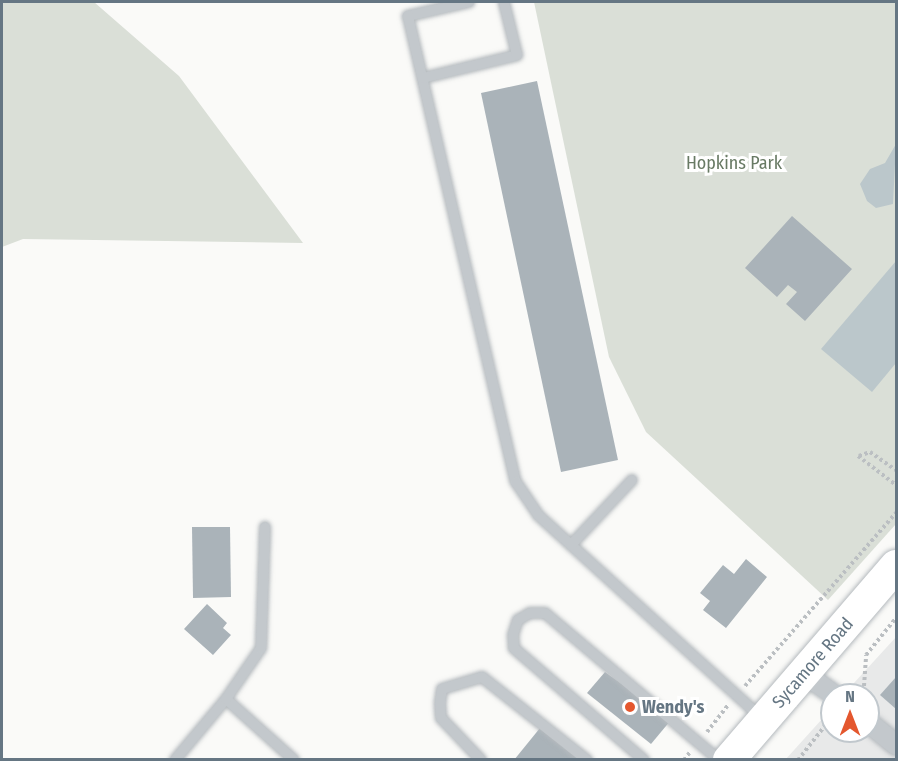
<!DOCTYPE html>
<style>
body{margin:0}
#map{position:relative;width:898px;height:761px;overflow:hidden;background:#fafaf8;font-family:"Fira Sans Condensed",sans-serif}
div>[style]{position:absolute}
.built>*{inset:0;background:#e8e9e9}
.green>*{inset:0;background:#dadfd7}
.water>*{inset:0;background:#bbc7cb}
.building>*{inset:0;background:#aab3b9}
.path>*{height:4px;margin-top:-2px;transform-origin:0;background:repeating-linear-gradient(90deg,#bbbfc2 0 3px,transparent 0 6px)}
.roads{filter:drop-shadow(0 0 2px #b5babe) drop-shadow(0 0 2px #b5babe)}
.service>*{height:10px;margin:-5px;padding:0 5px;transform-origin:5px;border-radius:5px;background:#c3c8cc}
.minor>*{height:20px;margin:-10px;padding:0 10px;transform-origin:10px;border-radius:10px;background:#c3c8cc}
.primary>*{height:32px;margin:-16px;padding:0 16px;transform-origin:16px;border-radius:16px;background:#fff}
.dots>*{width:16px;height:16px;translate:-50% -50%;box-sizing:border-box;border:3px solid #fff;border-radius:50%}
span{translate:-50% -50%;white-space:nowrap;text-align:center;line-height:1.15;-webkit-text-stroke:6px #fff;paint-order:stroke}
.park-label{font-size:18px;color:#687a64}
.street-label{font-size:18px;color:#657683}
.poi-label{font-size:18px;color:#657683;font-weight:700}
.left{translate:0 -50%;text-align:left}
.frame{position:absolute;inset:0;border:3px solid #657683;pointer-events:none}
.north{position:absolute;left:820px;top:683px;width:60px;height:60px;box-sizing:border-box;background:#fff;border:2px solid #c1c8cd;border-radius:50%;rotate:0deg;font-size:16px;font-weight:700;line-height:24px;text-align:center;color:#657683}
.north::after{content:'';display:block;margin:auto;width:21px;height:27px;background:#e4572e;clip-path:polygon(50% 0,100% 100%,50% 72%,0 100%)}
</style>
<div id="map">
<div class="built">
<div style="clip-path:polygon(896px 637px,896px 759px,785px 760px,832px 708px,832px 731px,868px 731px,868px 695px,843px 695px)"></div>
</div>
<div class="green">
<div style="clip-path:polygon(2px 2px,94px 2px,179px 76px,303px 243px,23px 239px,2px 247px)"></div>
<div style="clip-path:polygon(534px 2px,896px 2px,896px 524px,828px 600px,646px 432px,609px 357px)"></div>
</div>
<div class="water">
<div style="clip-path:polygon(896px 144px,893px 204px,876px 208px,867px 201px,860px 184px,870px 169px,885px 163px)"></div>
<div style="clip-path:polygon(896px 261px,896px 363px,872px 392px,821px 349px)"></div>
</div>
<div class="building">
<div style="clip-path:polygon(537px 81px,618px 460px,561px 472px,481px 93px)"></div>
<div style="clip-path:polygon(792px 216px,852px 269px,805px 321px,786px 304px,797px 292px,788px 285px,777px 297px,745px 268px)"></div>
<div style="clip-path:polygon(192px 527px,230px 527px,231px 597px,193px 598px)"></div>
<div style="clip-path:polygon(746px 559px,767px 577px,726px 628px,703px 610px,710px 601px,700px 593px,723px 565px,734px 574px)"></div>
<div style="clip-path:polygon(207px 604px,227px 623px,223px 628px,231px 635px,213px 655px,184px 629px)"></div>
<div style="clip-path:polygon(605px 672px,671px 720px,651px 744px,587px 693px)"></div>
<div style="clip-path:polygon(896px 677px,896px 709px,880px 695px)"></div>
<div style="clip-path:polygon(540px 728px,580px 760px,514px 760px)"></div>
</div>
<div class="path">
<div style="left:858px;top:456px;width:48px;rotate:37.3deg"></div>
<div style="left:859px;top:456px;width:12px;rotate:-20deg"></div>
<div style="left:870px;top:452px;width:32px;rotate:35deg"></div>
<div style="left:745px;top:686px;width:230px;rotate:-48.9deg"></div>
<div style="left:854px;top:695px;width:13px;rotate:-42deg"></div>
<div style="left:864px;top:686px;width:31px;rotate:-86deg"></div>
<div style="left:866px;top:655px;width:48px;rotate:-51deg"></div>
<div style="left:707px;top:732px;width:34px;rotate:-52deg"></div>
<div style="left:684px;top:760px;width:10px;rotate:-53deg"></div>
<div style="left:798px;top:760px;width:55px;rotate:-51.7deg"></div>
</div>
<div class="roads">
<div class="service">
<div style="left:469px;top:2px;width:63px;rotate:167.1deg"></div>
<div style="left:408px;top:16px;width:478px;rotate:77deg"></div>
<div style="left:516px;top:482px;width:40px;rotate:56deg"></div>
<div style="left:538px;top:515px;width:301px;rotate:42.2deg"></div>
<div style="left:423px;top:78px;width:97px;rotate:-13.7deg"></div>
<div style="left:517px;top:55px;width:55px;rotate:-103.8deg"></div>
<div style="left:571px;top:545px;width:89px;rotate:-46.8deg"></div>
<div style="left:226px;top:699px;width:91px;rotate:41.9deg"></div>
<div style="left:175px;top:760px;width:80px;rotate:-50.1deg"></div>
<div style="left:226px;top:699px;width:62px;rotate:-55.5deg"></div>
<div style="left:261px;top:648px;width:121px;rotate:-88.1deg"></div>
<div style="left:481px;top:760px;width:58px;rotate:-133.6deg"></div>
<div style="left:441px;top:718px;width:15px;rotate:-94deg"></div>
<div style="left:440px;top:703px;width:14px;rotate:-82deg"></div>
<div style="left:442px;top:689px;width:42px;rotate:-16.7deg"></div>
<div style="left:482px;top:677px;width:134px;rotate:38.3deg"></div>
<div style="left:644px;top:760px;width:172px;rotate:-139.3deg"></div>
<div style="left:514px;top:648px;width:13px;rotate:-94deg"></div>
<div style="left:513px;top:635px;width:16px;rotate:-72deg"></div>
<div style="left:518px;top:620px;width:14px;rotate:-30deg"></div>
<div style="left:530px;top:613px;width:15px"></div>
<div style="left:545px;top:613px;width:228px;rotate:40.2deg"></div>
</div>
<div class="minor">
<div style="left:803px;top:673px;width:39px;rotate:35deg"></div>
<div style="left:868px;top:722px;width:36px;rotate:39deg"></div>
</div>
<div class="primary">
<div style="left:729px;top:760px;width:256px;rotate:-49.3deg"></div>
</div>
</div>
<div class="dots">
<div style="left:630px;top:707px;background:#e4572e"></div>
</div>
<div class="park-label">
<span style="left:734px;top:163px">Hopkins Park</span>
</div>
<div class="street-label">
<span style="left:813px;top:663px;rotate:-49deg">Sycamore Road</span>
</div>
<div class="poi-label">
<span class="left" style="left:642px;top:707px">Wendy's</span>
</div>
<div class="frame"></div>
<div class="north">N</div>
</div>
